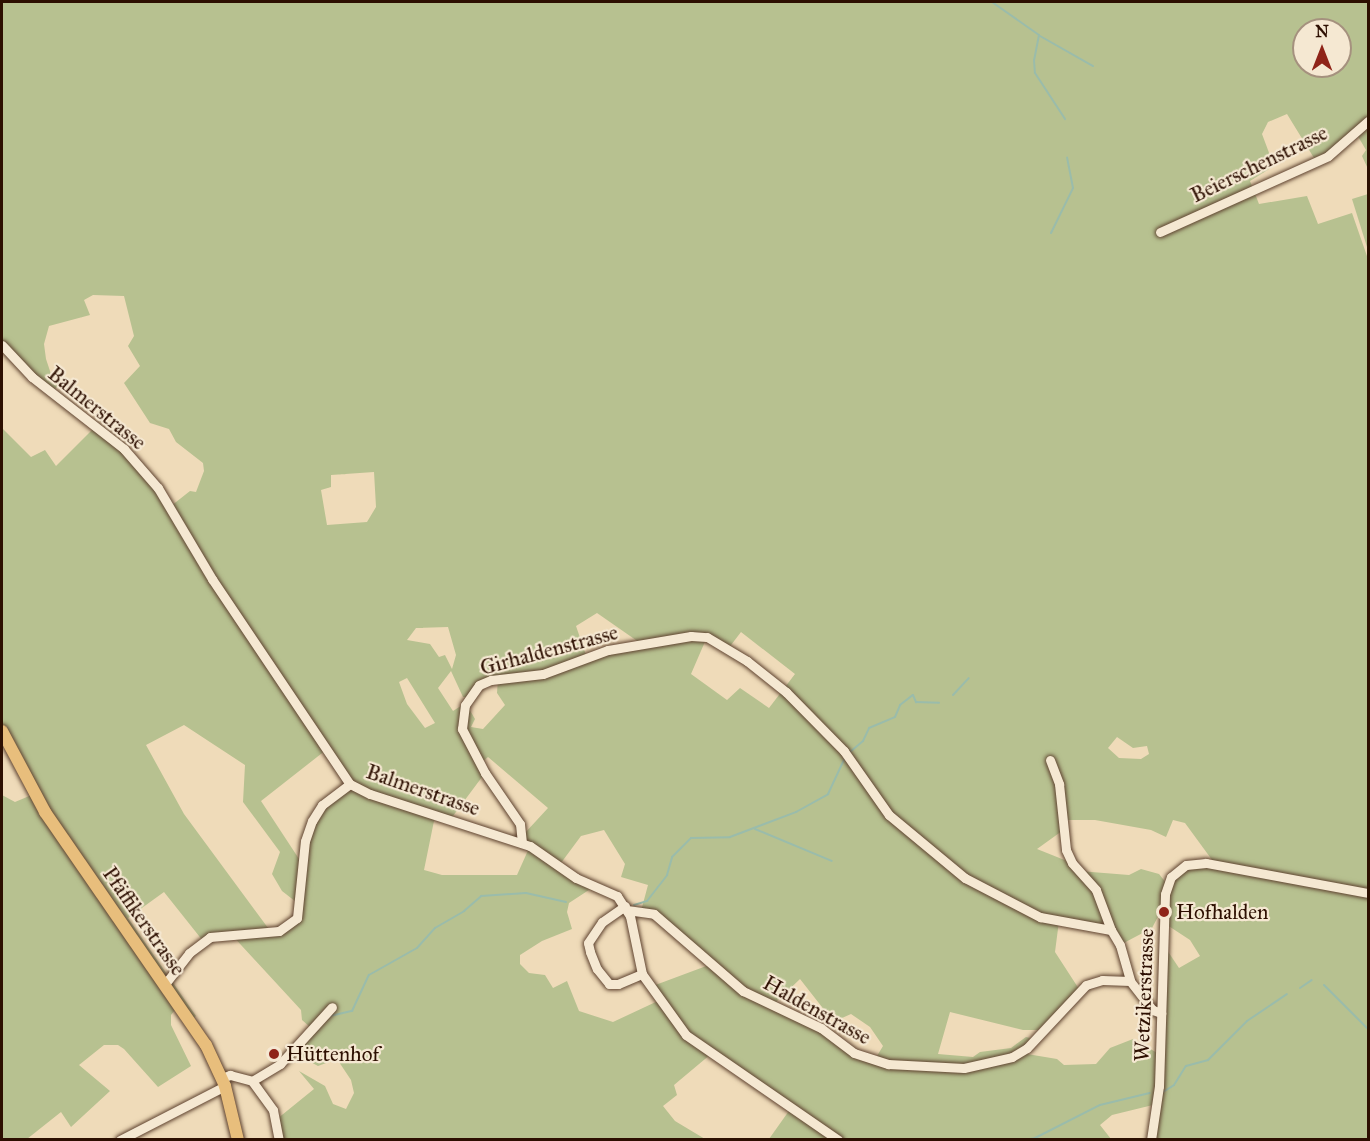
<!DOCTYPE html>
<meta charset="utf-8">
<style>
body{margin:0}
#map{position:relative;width:1370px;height:1141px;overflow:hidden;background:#efdbb9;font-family:"IM FELL Great Primer",serif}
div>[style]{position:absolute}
.green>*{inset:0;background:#b7c190}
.stream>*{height:2px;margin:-1px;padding:0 1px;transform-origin:1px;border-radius:1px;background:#9abcab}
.roads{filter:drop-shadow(0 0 2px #5e422f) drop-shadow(0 0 2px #5e422f)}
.minor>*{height:9px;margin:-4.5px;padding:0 4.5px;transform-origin:4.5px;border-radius:4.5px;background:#f5e8d2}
.major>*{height:12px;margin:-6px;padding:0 6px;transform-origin:6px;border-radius:6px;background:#e8be7c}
.dots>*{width:16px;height:16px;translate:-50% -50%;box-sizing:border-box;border:3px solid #f5e8d2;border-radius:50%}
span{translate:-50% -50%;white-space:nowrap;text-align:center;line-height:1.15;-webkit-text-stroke:4.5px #f5e8d2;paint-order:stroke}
.street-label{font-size:21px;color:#2d0f01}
.poi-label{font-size:21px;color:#2d0f01}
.left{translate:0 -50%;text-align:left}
.frame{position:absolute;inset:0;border:3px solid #2d0f01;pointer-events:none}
.north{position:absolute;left:1292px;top:18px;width:60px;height:60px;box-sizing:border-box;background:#f5e8d2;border:2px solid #a5917e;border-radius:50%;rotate:0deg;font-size:16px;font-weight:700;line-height:24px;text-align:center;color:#2d0f01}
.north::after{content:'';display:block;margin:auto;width:21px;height:27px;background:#8f2418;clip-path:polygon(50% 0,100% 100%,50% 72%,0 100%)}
</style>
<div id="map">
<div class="green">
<div style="clip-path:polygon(evenodd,2px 2px,1368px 2px,1368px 169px,1362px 156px,1366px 150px,1356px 133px,1341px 146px,1314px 158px,1287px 114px,1268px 122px,1262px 134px,1274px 166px,1250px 181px,1259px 204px,1307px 196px,1318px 224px,1352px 213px,1368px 259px,1368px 1139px,1151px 1139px,1157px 1104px,1112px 1115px,1100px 1125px,1111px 1139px,769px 1139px,791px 1108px,711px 1054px,674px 1085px,677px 1095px,663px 1106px,675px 1121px,705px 1139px,279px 1139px,277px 1119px,314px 1089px,299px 1071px,325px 1086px,333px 1104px,346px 1109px,354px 1093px,351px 1080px,337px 1059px,318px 1066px,305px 1059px,296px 1049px,310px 1027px,302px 1020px,301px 1010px,230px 933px,203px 941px,164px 892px,128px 918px,196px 1016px,190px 1021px,179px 1005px,171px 1015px,171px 1025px,191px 1066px,158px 1087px,124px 1049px,118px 1045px,104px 1045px,79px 1065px,110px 1091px,71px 1127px,61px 1112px,27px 1139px,2px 1139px,2px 795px,15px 802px,34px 794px,2px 731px,2px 428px,31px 457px,45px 450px,56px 466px,96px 426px,116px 441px,171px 506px,190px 491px,196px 492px,204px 471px,203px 463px,176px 442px,169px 429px,150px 423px,124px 383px,140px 366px,128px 346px,134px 336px,124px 296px,93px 295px,84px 300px,90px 315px,49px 326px,44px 344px,46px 359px,53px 380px,59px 383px,53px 393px,2px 345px,2px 2px,1304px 30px,1340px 30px,1340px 66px,1304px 66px,1304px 30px,2px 2px,374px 472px,376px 507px,367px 522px,327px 525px,321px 490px,331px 487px,331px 475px,374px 472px,2px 2px,597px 613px,643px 645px,587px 658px,576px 626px,597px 613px,2px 2px,448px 627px,456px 655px,452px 669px,445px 655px,439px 657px,430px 644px,407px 640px,416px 628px,448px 627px,2px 2px,741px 632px,795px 674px,769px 708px,740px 688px,727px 700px,691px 674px,707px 637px,728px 649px,741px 632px,2px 2px,451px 671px,463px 697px,469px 697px,482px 682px,498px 679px,497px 693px,505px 705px,483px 729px,471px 727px,475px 719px,468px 707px,464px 704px,453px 711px,438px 688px,451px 671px,2px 2px,407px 678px,435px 723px,425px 728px,407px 704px,399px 682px,407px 678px,2px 2px,184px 725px,245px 765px,243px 802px,280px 852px,272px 874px,282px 891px,300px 905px,290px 926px,271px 932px,184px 814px,146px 745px,184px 725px,2px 2px,1117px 737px,1133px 748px,1147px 746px,1149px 754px,1141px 759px,1119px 758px,1108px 748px,1117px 737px,2px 2px,326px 750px,350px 784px,322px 805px,305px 841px,303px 865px,261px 801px,326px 750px,2px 2px,488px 757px,548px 808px,524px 834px,522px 843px,530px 846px,517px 875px,442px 875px,424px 870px,435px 816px,450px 820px,485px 773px,480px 764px,488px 757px,2px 2px,1061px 820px,1095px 820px,1151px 830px,1166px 837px,1173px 820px,1185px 823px,1215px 864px,1179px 869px,1167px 884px,1159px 874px,1141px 869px,1129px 875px,1079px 871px,1072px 863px,1037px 849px,1062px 831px,1061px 820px,2px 2px,604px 830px,625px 864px,621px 877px,648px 885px,641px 911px,664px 921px,709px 965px,650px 987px,660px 1000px,613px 1022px,579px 1011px,567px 981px,553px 988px,545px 975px,529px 973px,520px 964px,520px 955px,542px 941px,572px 929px,567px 912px,569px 903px,595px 886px,558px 867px,581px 836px,604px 830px,2px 2px,1161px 911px,1164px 923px,1190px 940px,1200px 956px,1179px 968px,1163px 944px,1159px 1054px,1133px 1039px,1110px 1048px,1096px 1064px,1064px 1065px,1057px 1059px,1021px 1053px,1030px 1038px,1026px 1037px,1011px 1048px,980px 1052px,973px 1057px,938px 1054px,950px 1012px,1023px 1030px,1038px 1030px,1079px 989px,1055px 952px,1059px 921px,1115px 935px,1120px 945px,1152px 928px,1161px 911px,2px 2px,800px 979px,829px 1016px,842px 1018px,851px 1014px,870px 1027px,883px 1046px,874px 1061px,774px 1004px,800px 979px)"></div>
<div style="clip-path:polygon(1368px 194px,1368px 246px,1367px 247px,1352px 199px)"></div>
</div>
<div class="stream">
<div style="left:992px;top:2px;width:57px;rotate:35.1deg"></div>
<div style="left:1039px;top:35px;width:25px;rotate:101deg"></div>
<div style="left:1034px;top:60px;width:13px;rotate:86deg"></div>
<div style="left:1035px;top:73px;width:55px;rotate:56.9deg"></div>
<div style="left:1040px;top:36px;width:61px;rotate:29.5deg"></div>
<div style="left:1051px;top:233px;width:50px;rotate:-63.9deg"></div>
<div style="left:1073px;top:188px;width:31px;rotate:-101deg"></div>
<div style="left:953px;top:695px;width:23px;rotate:-47deg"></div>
<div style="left:850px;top:752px;width:17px;rotate:-40deg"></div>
<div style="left:863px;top:741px;width:14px;rotate:-65deg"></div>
<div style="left:869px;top:728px;width:28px;rotate:-23deg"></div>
<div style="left:895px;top:717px;width:13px;rotate:-67deg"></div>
<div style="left:900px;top:705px;width:16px;rotate:-38deg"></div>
<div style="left:913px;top:695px;width:8px;rotate:67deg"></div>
<div style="left:916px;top:702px;width:23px;rotate:2deg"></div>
<div style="left:755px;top:829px;width:83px;rotate:22.6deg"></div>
<div style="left:634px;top:905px;width:14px;rotate:-17deg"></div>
<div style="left:647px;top:901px;width:33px;rotate:-52deg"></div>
<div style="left:667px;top:875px;width:19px;rotate:-74deg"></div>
<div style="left:672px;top:857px;width:27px;rotate:-45deg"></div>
<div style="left:691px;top:838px;width:39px;rotate:-1deg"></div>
<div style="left:730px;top:837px;width:71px;rotate:-20.7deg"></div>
<div style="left:796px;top:812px;width:37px;rotate:-29deg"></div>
<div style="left:828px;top:794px;width:38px;rotate:-65deg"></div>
<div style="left:1324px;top:985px;width:62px;rotate:45deg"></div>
<div style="left:1300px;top:988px;width:14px;rotate:-34deg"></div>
<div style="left:330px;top:1016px;width:23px;rotate:-13deg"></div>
<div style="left:352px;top:1011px;width:40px;rotate:-65deg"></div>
<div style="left:369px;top:975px;width:55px;rotate:-29.4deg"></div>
<div style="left:417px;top:948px;width:27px;rotate:-48deg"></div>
<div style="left:435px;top:928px;width:34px;rotate:-30deg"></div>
<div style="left:464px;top:911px;width:23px;rotate:-41deg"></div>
<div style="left:481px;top:896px;width:45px;rotate:-3.8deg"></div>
<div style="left:526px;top:893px;width:41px;rotate:12.7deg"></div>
<div style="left:1163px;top:1092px;width:13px;rotate:-32deg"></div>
<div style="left:1174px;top:1085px;width:22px;rotate:-58deg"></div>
<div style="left:1186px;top:1066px;width:23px;rotate:-15deg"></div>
<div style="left:1208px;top:1060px;width:55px;rotate:-45deg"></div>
<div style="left:1247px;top:1021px;width:48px;rotate:-34deg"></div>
<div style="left:1023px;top:1140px;width:12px;rotate:-9deg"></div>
<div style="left:1035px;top:1138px;width:73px;rotate:-26.9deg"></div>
<div style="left:1100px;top:1105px;width:51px;rotate:-13.5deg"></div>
</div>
<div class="roads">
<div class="minor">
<div style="left:1160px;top:232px;width:184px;rotate:-24.3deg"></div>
<div style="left:1328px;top:156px;width:53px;rotate:-41.2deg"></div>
<div style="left:2px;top:345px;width:44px;rotate:46.8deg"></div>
<div style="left:32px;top:377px;width:117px;rotate:38deg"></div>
<div style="left:124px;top:449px;width:52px;rotate:48.9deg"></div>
<div style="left:158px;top:488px;width:106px;rotate:59.3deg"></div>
<div style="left:212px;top:579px;width:247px;rotate:56.1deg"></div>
<div style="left:350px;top:784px;width:22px;rotate:27deg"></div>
<div style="left:370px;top:794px;width:168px;rotate:18deg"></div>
<div style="left:530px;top:846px;width:56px;rotate:34.8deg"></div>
<div style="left:576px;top:878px;width:45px;rotate:23.7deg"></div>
<div style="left:617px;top:896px;width:24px;rotate:57deg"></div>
<div style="left:630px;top:916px;width:59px;rotate:78.3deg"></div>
<div style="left:642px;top:974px;width:75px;rotate:54.2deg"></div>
<div style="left:686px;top:1035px;width:185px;rotate:34.6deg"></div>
<div style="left:1050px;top:760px;width:26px;rotate:69deg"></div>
<div style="left:1059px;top:784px;width:66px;rotate:83.9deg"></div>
<div style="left:1066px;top:850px;width:14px;rotate:65deg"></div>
<div style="left:1072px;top:863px;width:36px;rotate:48deg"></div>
<div style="left:1096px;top:890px;width:43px;rotate:69.4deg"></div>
<div style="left:522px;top:843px;width:19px;rotate:-96deg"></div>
<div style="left:520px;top:824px;width:62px;rotate:-124.5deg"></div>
<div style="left:485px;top:773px;width:50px;rotate:-117.6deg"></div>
<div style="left:462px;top:729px;width:24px;rotate:-83deg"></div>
<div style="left:465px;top:705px;width:24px;rotate:-55deg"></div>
<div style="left:479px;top:685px;width:13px;rotate:-23deg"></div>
<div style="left:491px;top:680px;width:52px;rotate:-6.6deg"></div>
<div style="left:543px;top:674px;width:69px;rotate:-20.3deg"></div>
<div style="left:608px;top:650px;width:84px;rotate:-9.6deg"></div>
<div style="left:691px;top:636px;width:16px;rotate:4deg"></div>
<div style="left:707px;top:637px;width:47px;rotate:31deg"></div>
<div style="left:747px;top:661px;width:50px;rotate:38.5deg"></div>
<div style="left:786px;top:692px;width:83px;rotate:45.5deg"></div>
<div style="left:844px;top:751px;width:78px;rotate:54.9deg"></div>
<div style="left:889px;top:815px;width:99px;rotate:39.7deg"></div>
<div style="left:965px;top:878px;width:85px;rotate:27.5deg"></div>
<div style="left:1040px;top:917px;width:72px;rotate:10.4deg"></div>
<div style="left:1111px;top:930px;width:17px;rotate:59deg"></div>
<div style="left:1120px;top:945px;width:37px;rotate:74deg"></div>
<div style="left:1130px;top:981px;width:37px;rotate:52deg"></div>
<div style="left:1153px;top:1010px;width:9px;rotate:21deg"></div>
<div style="left:625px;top:906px;width:28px;rotate:145deg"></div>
<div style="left:602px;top:922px;width:25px;rotate:124deg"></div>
<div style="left:588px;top:943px;width:9px;rotate:77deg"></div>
<div style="left:590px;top:952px;width:18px;rotate:68deg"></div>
<div style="left:597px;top:969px;width:19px;rotate:51deg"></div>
<div style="left:609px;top:984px;width:9px"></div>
<div style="left:618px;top:984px;width:26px;rotate:-23deg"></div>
<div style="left:627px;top:910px;width:27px;rotate:8deg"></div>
<div style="left:654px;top:914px;width:118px;rotate:40.9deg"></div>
<div style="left:743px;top:991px;width:86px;rotate:25.4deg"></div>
<div style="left:821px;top:1028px;width:41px;rotate:37.1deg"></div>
<div style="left:854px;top:1053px;width:36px;rotate:18deg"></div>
<div style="left:888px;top:1064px;width:76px;rotate:3deg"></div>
<div style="left:964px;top:1068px;width:49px;rotate:-12.9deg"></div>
<div style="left:1012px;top:1057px;width:17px;rotate:-31deg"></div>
<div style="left:1027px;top:1048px;width:86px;rotate:-46.9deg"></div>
<div style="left:1086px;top:985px;width:17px;rotate:-17deg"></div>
<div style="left:1102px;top:980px;width:28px;rotate:2deg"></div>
<div style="left:165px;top:984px;width:39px;rotate:-52deg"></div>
<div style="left:189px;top:953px;width:26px;rotate:-37deg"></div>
<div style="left:210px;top:937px;width:69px;rotate:-5deg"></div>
<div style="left:279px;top:931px;width:22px;rotate:-36deg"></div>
<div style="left:297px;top:918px;width:77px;rotate:-84.1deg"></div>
<div style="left:305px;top:841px;width:21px;rotate:-71deg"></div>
<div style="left:312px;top:821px;width:19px;rotate:-58deg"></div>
<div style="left:322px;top:805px;width:35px;rotate:-37deg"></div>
<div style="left:222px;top:1078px;width:9px;rotate:-21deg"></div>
<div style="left:230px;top:1075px;width:23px;rotate:15deg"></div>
<div style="left:252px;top:1081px;width:33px;rotate:-31deg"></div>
<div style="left:280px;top:1064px;width:77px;rotate:-47.6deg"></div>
<div style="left:252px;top:1081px;width:36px;rotate:54deg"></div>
<div style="left:273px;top:1110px;width:31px;rotate:79deg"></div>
<div style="left:120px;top:1140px;width:118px;rotate:-27.2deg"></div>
<div style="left:1151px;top:1140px;width:55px;rotate:-81.6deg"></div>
<div style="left:1159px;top:1086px;width:192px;rotate:-88.2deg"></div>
<div style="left:1165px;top:894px;width:18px;rotate:-71deg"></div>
<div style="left:1171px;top:877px;width:19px;rotate:-39deg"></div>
<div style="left:1186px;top:865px;width:20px;rotate:-6deg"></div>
<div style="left:1206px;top:863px;width:165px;rotate:10.5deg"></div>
</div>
<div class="major">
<div style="left:2px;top:731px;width:92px;rotate:62deg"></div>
<div style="left:45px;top:812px;width:283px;rotate:55.4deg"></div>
<div style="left:206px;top:1045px;width:45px;rotate:65.1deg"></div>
<div style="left:225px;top:1086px;width:56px;rotate:76.5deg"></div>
</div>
</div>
<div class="dots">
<div style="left:1164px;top:912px;background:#8f2418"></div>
<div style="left:274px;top:1054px;background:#8f2418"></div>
</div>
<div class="street-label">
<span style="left:1259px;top:164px;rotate:-26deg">Beierschenstrasse</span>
<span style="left:97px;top:408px;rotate:39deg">Balmerstrasse</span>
<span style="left:549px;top:650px;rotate:-15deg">Girhaldenstrasse</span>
<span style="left:423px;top:790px;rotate:19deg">Balmerstrasse</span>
<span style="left:144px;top:921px;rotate:55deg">Pfäffikerstrasse</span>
<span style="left:1144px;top:995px;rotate:-88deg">Wetzikerstrasse</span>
<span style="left:817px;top:1010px;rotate:29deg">Haldenstrasse</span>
</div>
<div class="poi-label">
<span class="left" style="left:1176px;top:912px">Hofhalden</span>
<span class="left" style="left:286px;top:1054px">Hüttenhof</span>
</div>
<div class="frame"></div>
<div class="north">N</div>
</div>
